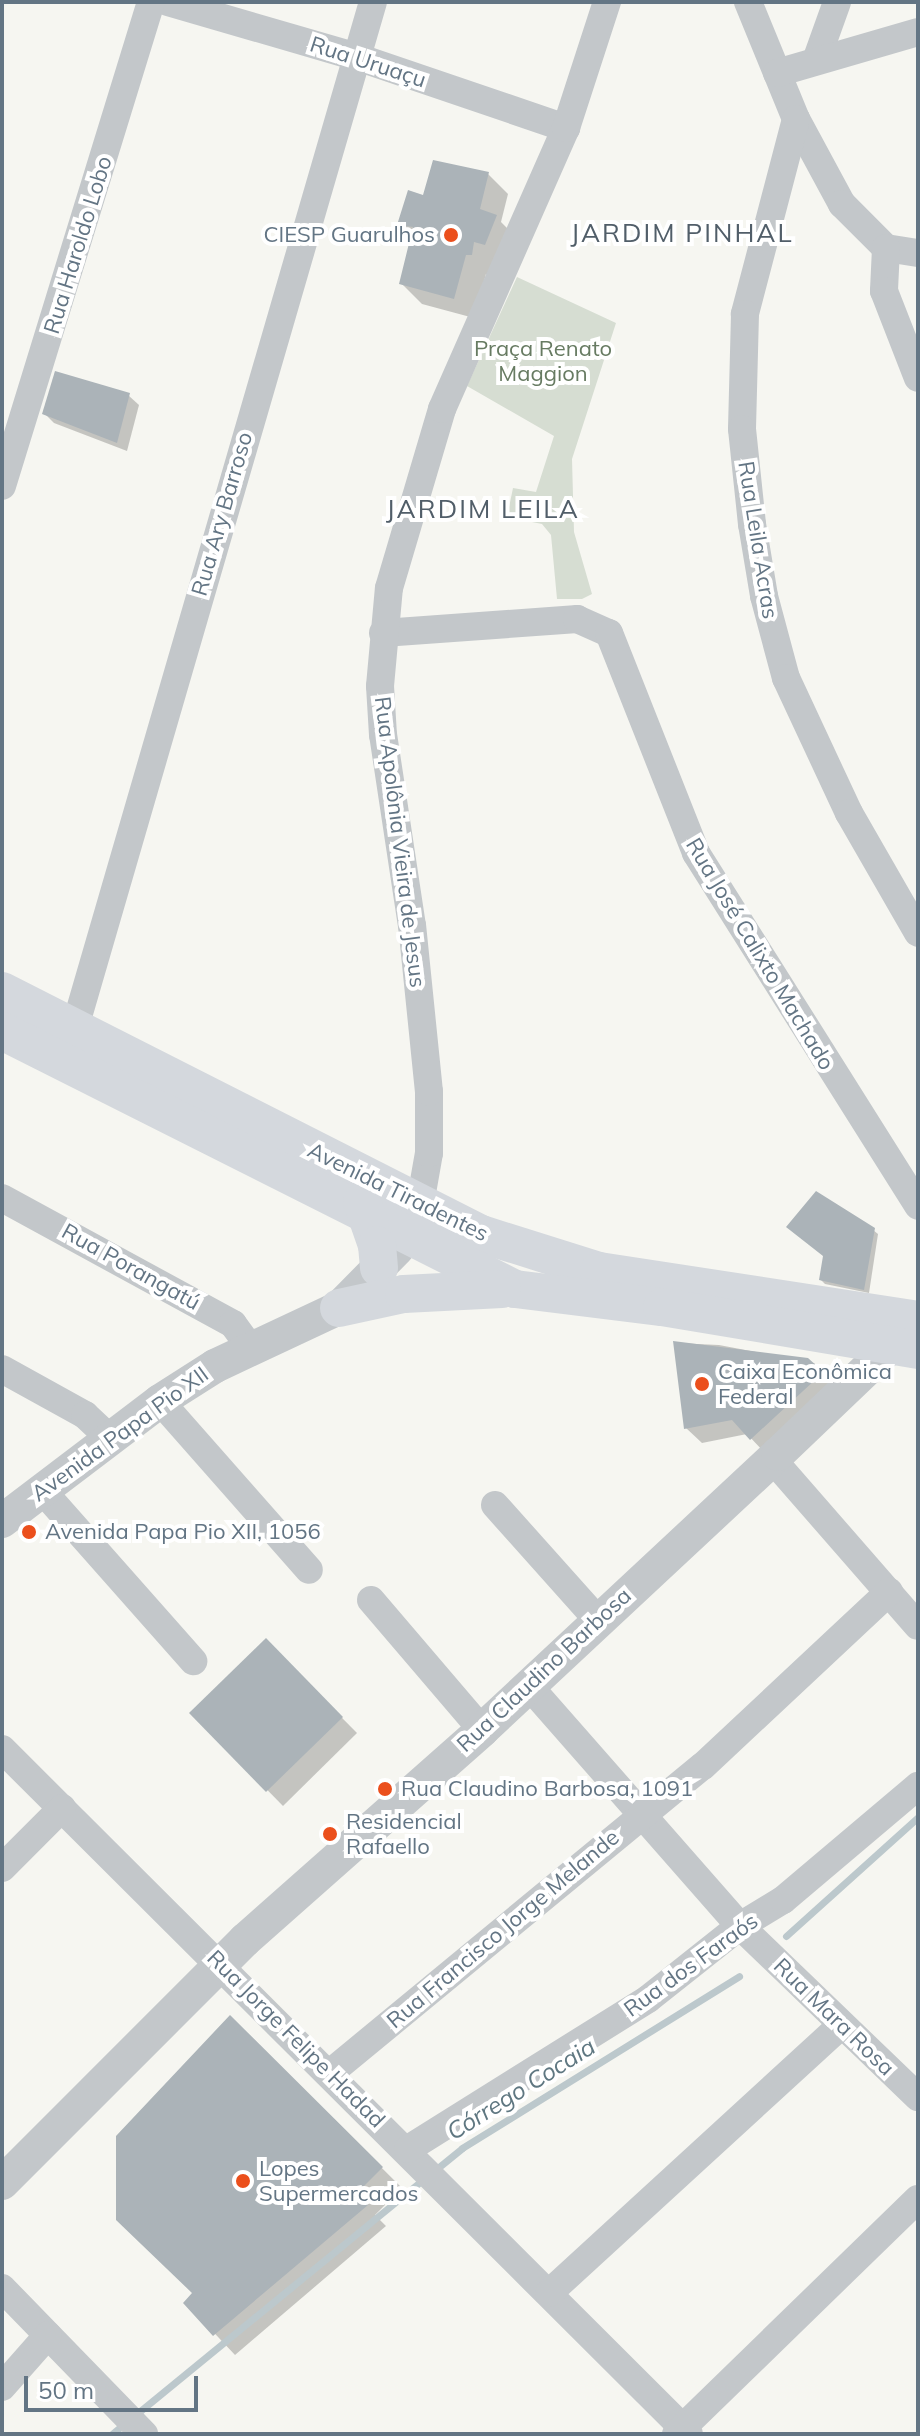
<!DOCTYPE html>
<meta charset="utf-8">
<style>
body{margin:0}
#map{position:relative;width:920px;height:2436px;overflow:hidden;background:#f6f6f1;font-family:Mulish,sans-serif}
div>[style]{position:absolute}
.green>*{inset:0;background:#d6ddd2}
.shadow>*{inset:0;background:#0003}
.stream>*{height:7px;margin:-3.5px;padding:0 3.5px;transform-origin:3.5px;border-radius:3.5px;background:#bcc8cc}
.building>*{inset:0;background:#abb3b8}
.minor>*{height:28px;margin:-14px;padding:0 14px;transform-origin:14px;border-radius:14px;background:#c3c7ca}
.tertiary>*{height:34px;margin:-17px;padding:0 17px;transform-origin:17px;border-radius:17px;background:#c3c7ca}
.secondary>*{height:38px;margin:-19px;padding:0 19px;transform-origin:19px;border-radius:19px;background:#d4d8dd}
.dots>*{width:22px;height:22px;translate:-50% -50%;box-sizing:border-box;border:4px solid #fff;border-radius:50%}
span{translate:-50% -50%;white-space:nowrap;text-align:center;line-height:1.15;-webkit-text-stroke:8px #fff;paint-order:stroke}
.street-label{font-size:22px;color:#637584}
.poi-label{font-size:22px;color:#637584}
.right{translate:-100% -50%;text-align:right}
.left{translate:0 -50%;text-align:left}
.park-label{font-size:22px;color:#677b62}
.water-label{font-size:24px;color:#5f7781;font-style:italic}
.quarter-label{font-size:26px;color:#515e69;letter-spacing:2px}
.frame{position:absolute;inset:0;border:4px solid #637584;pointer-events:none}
.scale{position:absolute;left:24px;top:2376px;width:174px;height:36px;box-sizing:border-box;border:4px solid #637584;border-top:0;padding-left:10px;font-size:24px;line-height:28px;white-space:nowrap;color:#637584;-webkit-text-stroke:6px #fff;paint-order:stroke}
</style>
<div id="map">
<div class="green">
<div style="clip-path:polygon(517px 277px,616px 323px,572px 459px,574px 532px,592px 594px,582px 599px,557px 599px,551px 535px,542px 524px,507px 517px,513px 488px,536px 492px,554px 436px,467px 386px)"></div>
</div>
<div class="shadow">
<div style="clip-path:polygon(488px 174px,508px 194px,501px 222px,516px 237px,492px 275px,486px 274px,474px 318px,422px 304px,401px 283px,413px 238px,399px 224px,425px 198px)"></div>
<div style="clip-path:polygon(128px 395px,139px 405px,127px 451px,54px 423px,44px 413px)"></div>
<div style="clip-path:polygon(873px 1230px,878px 1234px,869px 1293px,825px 1284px,821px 1280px)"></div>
<div style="clip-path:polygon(675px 1343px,719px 1345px,814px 1363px,829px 1378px,830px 1395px,766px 1454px,747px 1434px,702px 1443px,686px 1428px)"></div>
<div style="clip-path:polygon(266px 1641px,357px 1733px,283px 1806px,192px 1713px)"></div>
<div style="clip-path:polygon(231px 2018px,402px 2188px,375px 2215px,386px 2226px,235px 2355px,186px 2303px,194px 2293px)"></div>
</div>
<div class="stream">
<div style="left:786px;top:1936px;width:178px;rotate:-42deg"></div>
<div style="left:434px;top:2171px;width:36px;rotate:-39deg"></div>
<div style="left:462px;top:2148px;width:326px;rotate:-31.8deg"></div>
<div style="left:134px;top:2416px;width:376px;rotate:-39.3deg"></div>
<div style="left:112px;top:2434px;width:16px;rotate:-40deg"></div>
</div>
<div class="building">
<div style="clip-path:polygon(433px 160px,489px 172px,480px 209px,497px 215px,485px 245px,474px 242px,472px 255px,466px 255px,454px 299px,399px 284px,413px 227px,397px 225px,408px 190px,423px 195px)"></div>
<div style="clip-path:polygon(55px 371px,130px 393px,117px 443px,42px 414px)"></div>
<div style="clip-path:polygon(816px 1191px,875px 1228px,864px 1290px,819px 1280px,823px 1256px,786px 1227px)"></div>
<div style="clip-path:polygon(673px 1341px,808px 1358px,819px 1368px,816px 1379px,750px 1440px,732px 1420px,684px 1429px)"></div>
<div style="clip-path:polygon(266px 1638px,343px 1717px,266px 1792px,189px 1713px)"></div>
<div style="clip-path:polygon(230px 2015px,383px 2167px,355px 2195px,368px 2205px,213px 2336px,183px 2303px,192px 2293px,116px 2220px,116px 2136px)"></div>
</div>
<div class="minor">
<div style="left:168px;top:2px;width:197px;rotate:16.2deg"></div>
<div style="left:357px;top:57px;width:221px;rotate:18.8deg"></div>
<div style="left:748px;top:2px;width:126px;rotate:67.7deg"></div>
<div style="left:796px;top:119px;width:97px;rotate:61.6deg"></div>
<div style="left:842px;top:204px;width:62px;rotate:45deg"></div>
<div style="left:886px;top:248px;width:32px;rotate:9deg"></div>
<div style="left:817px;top:58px;width:59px;rotate:-70.3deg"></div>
<div style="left:777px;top:73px;width:147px;rotate:-16.2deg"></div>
<div style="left:796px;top:119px;width:202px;rotate:104.7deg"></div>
<div style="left:745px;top:314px;width:115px;rotate:91.5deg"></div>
<div style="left:742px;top:429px;width:96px;rotate:84deg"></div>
<div style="left:752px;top:524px;width:73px;rotate:80.5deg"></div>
<div style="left:764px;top:596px;width:85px;rotate:75deg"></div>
<div style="left:786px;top:678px;width:149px;rotate:65deg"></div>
<div style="left:849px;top:813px;width:138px;rotate:60.1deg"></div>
<div style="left:886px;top:248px;width:43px;rotate:92.7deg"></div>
<div style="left:884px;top:291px;width:93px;rotate:68.7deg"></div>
<div style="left:2px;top:486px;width:506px;rotate:-72.89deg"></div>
<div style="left:383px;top:633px;width:195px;rotate:-4.1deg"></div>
<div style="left:577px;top:619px;width:35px;rotate:24deg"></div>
<div style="left:609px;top:633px;width:237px;rotate:68.4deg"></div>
<div style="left:696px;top:853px;width:417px;rotate:57.8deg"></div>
<div style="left:75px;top:1027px;width:1067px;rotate:-73.79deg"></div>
<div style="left:2px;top:1198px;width:263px;rotate:28.6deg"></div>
<div style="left:233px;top:1324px;width:29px;rotate:54deg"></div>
<div style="left:420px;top:1204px;width:52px;rotate:-80deg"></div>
<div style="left:429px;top:1153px;width:61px;rotate:-90deg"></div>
<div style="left:429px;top:1092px;width:167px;rotate:-95.8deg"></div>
<div style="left:412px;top:926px;width:193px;rotate:-98.6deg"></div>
<div style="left:383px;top:735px;width:49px;rotate:-93.5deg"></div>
<div style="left:380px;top:686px;width:98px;rotate:-84.8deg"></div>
<div style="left:389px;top:588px;width:187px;rotate:-73.5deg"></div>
<div style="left:442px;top:409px;width:307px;rotate:-66.2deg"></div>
<div style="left:566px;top:128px;width:133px;rotate:-72deg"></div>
<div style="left:2px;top:1369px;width:95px;rotate:29deg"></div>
<div style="left:85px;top:1415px;width:34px;rotate:43deg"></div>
<div style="left:160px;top:1401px;width:225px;rotate:48.6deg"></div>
<div style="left:773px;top:1460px;width:220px;rotate:48.9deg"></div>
<div style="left:41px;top:1489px;width:230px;rotate:48.5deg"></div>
<div style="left:495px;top:1505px;width:154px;rotate:48.2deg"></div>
<div style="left:371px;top:1600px;width:171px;rotate:49.5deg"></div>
<div style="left:529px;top:1686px;width:320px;rotate:48.7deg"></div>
<div style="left:740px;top:1926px;width:247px;rotate:43.9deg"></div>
<div style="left:2px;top:1749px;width:970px;rotate:44.92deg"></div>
<div style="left:2px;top:1868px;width:85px;rotate:-45deg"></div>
<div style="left:330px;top:2073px;width:483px;rotate:-39.5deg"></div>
<div style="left:703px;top:1766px;width:255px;rotate:-43.1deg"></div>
<div style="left:408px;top:2149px;width:283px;rotate:-32deg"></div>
<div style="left:648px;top:1999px;width:117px;rotate:-38.4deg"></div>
<div style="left:740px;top:1926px;width:50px;rotate:-31.2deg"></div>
<div style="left:783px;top:1900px;width:177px;rotate:-40.2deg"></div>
<div style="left:2px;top:2288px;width:204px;rotate:45.8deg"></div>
<div style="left:549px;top:2293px;width:395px;rotate:-42.5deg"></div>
<div style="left:2px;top:2387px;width:69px;rotate:-48.5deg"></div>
<div style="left:676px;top:2434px;width:337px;rotate:-44.2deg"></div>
</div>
<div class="tertiary">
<div style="left:2px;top:1521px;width:198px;rotate:-37.2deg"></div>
<div style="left:160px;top:1401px;width:65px;rotate:-32.5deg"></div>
<div style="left:215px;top:1366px;width:137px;rotate:-25.1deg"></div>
<div style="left:339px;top:1308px;width:83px;rotate:-45.5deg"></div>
<div style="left:2px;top:2183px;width:344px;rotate:-45deg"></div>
<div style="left:245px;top:1940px;width:317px;rotate:-41.5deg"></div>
<div style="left:482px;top:1730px;width:405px;rotate:-43deg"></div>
<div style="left:778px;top:1454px;width:156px;rotate:-43.7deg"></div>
<div style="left:891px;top:1346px;width:24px;rotate:-62deg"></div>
</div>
<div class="secondary">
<div style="left:2px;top:991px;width:537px;rotate:26.9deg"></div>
<div style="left:481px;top:1234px;width:124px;rotate:17.4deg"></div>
<div style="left:599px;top:1271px;width:323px;rotate:8.7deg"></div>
<div style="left:2px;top:1031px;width:574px;rotate:26.7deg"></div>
<div style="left:515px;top:1289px;width:148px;rotate:7deg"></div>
<div style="left:662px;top:1307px;width:260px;rotate:9.5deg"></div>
<div style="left:362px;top:1202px;width:46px;rotate:70.8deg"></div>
<div style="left:377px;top:1245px;width:23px;rotate:85deg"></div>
<div style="left:339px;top:1308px;width:66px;rotate:-12.2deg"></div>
<div style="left:404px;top:1294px;width:98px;rotate:-2.9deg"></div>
</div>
<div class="dots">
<div style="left:451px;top:235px;background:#eb4f1c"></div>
<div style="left:702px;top:1384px;background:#eb4f1c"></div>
<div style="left:29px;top:1532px;background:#eb4f1c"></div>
<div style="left:385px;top:1789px;background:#eb4f1c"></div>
<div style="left:330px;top:1834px;background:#eb4f1c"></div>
<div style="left:243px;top:2181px;background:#eb4f1c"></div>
</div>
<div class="street-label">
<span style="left:368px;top:62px;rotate:18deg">Rua Uruaçu</span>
<span style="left:78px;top:245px;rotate:-73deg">Rua Haroldo Lobo</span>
<span style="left:222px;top:514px;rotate:-74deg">Rua Ary Barroso</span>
<span style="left:758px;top:540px;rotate:81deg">Rua Leila Acras</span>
<span style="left:400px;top:842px;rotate:83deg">Rua Apolônia Vieira de Jesus</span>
<span style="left:760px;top:954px;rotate:59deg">Rua José Calixto Machado</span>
<span style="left:398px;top:1192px;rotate:26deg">Avenida Tiradentes</span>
<span style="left:131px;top:1267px;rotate:29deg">Rua Porangatú</span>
<span style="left:120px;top:1434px;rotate:-36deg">Avenida Papa Pio XII</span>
<span style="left:544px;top:1670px;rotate:-43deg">Rua Claudino Barbosa</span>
<span style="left:503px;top:1929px;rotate:-40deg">Rua Francisco Jorge Melande</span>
<span style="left:691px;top:1965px;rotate:-36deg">Rua dos Faraós</span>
<span style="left:834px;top:2017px;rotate:44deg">Rua Mara Rosa</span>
<span style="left:296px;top:2039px;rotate:45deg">Rua Jorge Felipe Hadad</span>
</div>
<div class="poi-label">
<span class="right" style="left:435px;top:235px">CIESP Guarulhos</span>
<span class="left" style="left:718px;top:1384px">Caixa Econômica<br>Federal</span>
<span class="left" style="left:45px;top:1532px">Avenida Papa Pio XII, 1056</span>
<span class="left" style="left:401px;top:1789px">Rua Claudino Barbosa, 1091</span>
<span class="left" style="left:346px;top:1834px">Residencial<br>Rafaello</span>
<span class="left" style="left:259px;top:2181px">Lopes<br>Supermercados</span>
</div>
<div class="park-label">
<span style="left:543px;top:361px">Praça Renato<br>Maggion</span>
</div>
<div class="water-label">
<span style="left:521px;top:2089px;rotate:-32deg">Córrego Cocaia</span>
</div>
<div class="quarter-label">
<span style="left:682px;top:233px">JARDIM PINHAL</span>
<span style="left:483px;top:509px">JARDIM LEILA</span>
</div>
<div class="frame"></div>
<div class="scale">50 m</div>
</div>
